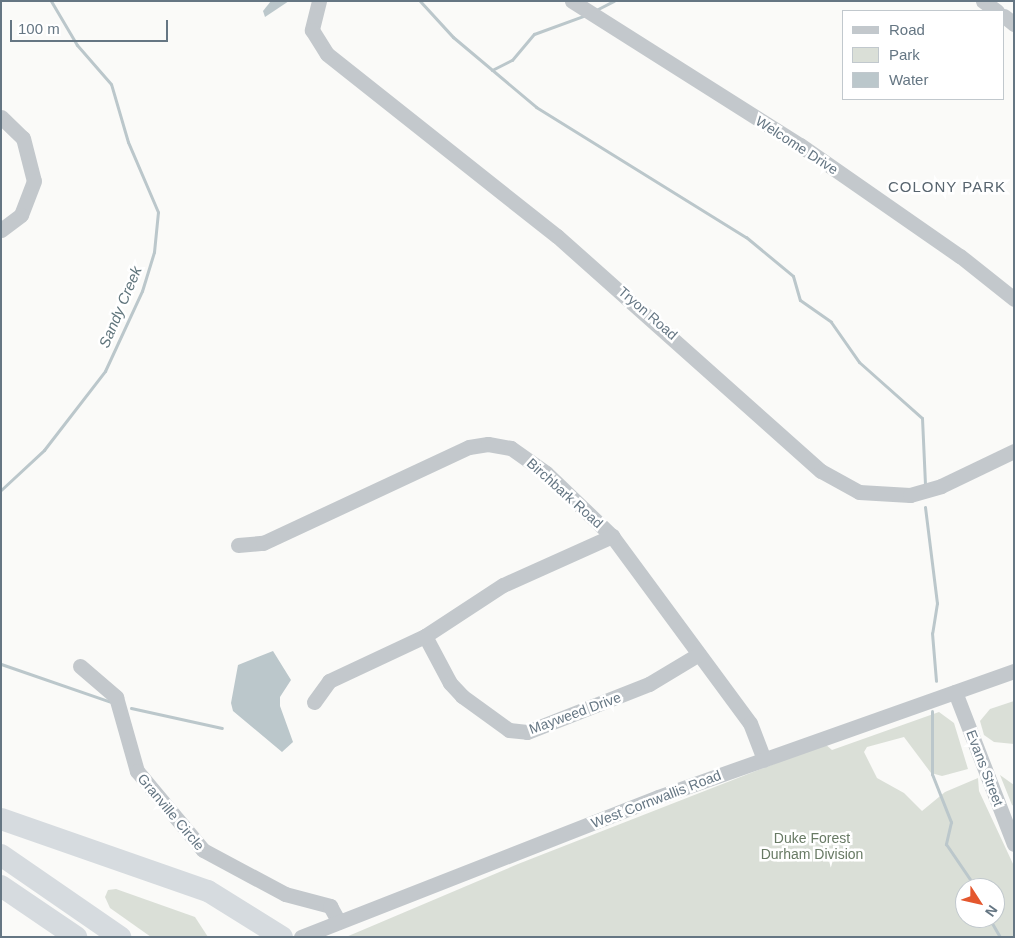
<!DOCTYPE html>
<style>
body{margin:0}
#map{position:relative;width:1015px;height:938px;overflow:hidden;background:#fafaf8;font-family:Helvetica,sans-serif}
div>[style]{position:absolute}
.green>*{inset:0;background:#dadfd7}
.water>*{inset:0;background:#bbc7cb}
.stream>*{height:3px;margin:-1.5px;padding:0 1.5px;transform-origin:1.5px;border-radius:1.5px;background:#bbc7cb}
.minor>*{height:15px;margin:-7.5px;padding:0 7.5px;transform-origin:7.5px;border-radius:7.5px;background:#c3c8cc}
.highway>*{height:22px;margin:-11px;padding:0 11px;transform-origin:11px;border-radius:11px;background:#d6dbdf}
span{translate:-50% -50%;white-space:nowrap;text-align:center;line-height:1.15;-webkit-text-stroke:5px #fff;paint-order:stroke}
.street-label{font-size:14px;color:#657683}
.park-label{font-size:14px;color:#687a64}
.neighbourhood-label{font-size:15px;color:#57646e;letter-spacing:1px}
.water-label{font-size:15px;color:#60757c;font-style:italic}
.frame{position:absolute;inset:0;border:2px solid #657683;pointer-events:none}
.legend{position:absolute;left:842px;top:10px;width:162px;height:90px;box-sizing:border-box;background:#fff;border:1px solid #c1c8cd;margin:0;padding:6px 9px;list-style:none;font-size:15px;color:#657683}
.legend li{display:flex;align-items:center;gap:10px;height:25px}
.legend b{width:25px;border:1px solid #c1c8cd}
.north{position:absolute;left:955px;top:878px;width:50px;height:50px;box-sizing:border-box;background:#fff;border:1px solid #c1c8cd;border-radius:50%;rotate:125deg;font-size:14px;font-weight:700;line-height:20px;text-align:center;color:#657683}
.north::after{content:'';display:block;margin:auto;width:18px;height:22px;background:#e4572e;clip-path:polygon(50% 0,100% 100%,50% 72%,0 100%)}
.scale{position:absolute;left:10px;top:20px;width:158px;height:22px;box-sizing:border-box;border:2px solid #657683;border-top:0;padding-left:6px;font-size:15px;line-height:18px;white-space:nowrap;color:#657683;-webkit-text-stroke:4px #fff;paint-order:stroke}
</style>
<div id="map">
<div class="green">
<div style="clip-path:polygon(1014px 701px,1014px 744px,994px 742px,984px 735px,980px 721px,990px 709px)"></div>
<div style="clip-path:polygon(evenodd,939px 712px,954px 723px,968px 769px,942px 776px,931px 773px,904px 737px,867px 747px,864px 752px,877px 778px,904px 793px,922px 811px,945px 792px,978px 778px,979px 791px,1014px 866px,1014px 937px,346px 937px,518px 864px,825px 744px,832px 750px,939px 712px,965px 888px,995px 888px,995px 918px,965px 918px,965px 888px)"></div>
<div style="clip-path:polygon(1000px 775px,1014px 785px,1014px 806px,1012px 805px)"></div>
<div style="clip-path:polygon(116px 889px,195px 917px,208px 937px,151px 937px,110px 908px,105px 897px,108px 890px)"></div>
</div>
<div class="water">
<div style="clip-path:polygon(271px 1px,289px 1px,265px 17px,263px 11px)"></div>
<div style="clip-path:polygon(273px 651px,291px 680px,280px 697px,280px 706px,293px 742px,282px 752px,233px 711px,231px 703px,238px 665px)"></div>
</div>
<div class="stream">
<div style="left:420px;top:1px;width:49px;rotate:47.5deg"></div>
<div style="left:453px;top:37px;width:109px;rotate:40.1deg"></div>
<div style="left:536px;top:107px;width:247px;rotate:31.8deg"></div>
<div style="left:746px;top:237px;width:61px;rotate:39.7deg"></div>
<div style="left:793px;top:276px;width:25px;rotate:74deg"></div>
<div style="left:800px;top:300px;width:38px;rotate:35deg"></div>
<div style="left:831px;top:322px;width:49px;rotate:55deg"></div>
<div style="left:859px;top:362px;width:84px;rotate:41.6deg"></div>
<div style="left:922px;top:418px;width:66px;rotate:87.4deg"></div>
<div style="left:596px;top:10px;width:20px;rotate:-27deg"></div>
<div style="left:492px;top:70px;width:22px;rotate:-27deg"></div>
<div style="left:512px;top:60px;width:34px;rotate:-50deg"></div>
<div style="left:534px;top:34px;width:55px;rotate:-20.1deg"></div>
<div style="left:1px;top:490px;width:59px;rotate:-42.9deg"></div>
<div style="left:44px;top:450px;width:100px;rotate:-52.3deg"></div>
<div style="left:105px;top:371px;width:88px;rotate:-65.2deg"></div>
<div style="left:142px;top:291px;width:41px;rotate:-72.9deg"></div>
<div style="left:154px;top:252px;width:40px;rotate:-84.3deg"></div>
<div style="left:158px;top:212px;width:76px;rotate:-113.2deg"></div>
<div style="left:128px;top:142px;width:60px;rotate:-106.3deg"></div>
<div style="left:111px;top:84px;width:52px;rotate:-131.1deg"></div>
<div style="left:77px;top:45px;width:51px;rotate:-120.6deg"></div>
<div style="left:925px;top:507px;width:97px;rotate:82.9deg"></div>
<div style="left:937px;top:603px;width:30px;rotate:99deg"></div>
<div style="left:932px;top:633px;width:48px;rotate:85.2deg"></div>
<div style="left:1px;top:664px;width:116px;rotate:19.1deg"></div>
<div style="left:131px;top:708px;width:93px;rotate:12.4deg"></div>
<div style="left:932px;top:711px;width:63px;rotate:90deg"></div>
<div style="left:932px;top:774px;width:52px;rotate:68.4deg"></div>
<div style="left:951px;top:822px;width:23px;rotate:103deg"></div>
<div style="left:946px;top:844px;width:53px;rotate:55.7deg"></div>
<div style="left:989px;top:918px;width:22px;rotate:60deg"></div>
</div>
<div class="minor">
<div style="left:319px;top:1px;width:30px;rotate:104deg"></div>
<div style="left:312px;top:30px;width:28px;rotate:58deg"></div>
<div style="left:327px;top:54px;width:293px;rotate:38.4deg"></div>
<div style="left:557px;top:236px;width:353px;rotate:41.7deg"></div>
<div style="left:821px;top:471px;width:43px;rotate:28.9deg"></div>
<div style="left:859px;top:492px;width:51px;rotate:3.4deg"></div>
<div style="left:910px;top:495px;width:32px;rotate:-16deg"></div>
<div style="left:941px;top:486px;width:81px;rotate:-25.6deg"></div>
<div style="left:572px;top:1px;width:270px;rotate:32.3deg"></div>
<div style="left:800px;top:145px;width:195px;rotate:34.8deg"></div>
<div style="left:960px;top:256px;width:69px;rotate:38.5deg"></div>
<div style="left:983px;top:1px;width:17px;rotate:36deg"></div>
<div style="left:1004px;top:16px;width:13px;rotate:39deg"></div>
<div style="left:1px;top:117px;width:30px;rotate:44deg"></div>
<div style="left:23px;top:138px;width:44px;rotate:75.7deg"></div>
<div style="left:34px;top:181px;width:36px;rotate:111deg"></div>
<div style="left:21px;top:215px;width:25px;rotate:143deg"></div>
<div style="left:238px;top:545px;width:25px;rotate:-5deg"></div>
<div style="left:263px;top:543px;width:227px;rotate:-25deg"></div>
<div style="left:469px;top:447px;width:19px;rotate:-9deg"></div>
<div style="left:488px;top:444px;width:23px;rotate:10deg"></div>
<div style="left:511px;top:448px;width:43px;rotate:35.5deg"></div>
<div style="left:546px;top:473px;width:91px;rotate:43.7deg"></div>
<div style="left:612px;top:536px;width:232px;rotate:53.6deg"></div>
<div style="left:750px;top:723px;width:39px;rotate:69deg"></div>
<div style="left:425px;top:636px;width:53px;rotate:62deg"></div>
<div style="left:450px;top:683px;width:18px;rotate:47deg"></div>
<div style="left:462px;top:696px;width:58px;rotate:35.9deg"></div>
<div style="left:509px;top:730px;width:18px;rotate:6deg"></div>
<div style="left:527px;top:732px;width:131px;rotate:-21.5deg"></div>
<div style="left:649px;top:684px;width:58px;rotate:-31deg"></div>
<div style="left:80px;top:666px;width:48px;rotate:40.7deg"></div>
<div style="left:116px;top:697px;width:77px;rotate:74.2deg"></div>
<div style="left:137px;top:771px;width:103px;rotate:50.1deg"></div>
<div style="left:203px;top:850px;width:93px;rotate:28.2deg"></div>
<div style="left:285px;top:894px;width:47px;rotate:14.9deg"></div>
<div style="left:330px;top:906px;width:18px;rotate:61deg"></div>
<div style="left:955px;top:692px;width:163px;rotate:68.8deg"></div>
<div style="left:314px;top:702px;width:26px;rotate:-54deg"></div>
<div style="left:329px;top:681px;width:106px;rotate:-25.1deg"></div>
<div style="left:425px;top:636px;width:93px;rotate:-33.2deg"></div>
<div style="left:503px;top:585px;width:120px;rotate:-24.2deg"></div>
<div style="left:301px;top:937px;width:383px;rotate:-21.4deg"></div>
<div style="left:658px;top:797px;width:378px;rotate:-19.5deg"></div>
</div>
<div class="highway">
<div style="left:1px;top:819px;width:219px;rotate:19.2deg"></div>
<div style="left:208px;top:891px;width:87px;rotate:31.9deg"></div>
<div style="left:1px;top:855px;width:145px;rotate:34.6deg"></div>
<div style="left:1px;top:886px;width:91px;rotate:34.2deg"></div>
</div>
<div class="street-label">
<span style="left:797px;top:145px;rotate:33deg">Welcome Drive</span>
<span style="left:648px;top:313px;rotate:41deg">Tryon Road</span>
<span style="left:565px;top:493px;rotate:42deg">Birchbark Road</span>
<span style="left:575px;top:713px;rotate:-20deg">Mayweed Drive</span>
<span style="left:985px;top:768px;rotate:69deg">Evans Street</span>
<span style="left:656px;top:799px;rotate:-21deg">West Cornwallis Road</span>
<span style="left:171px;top:812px;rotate:50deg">Granville Circle</span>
</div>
<div class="park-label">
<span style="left:812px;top:846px">Duke Forest<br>Durham Division</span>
</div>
<div class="neighbourhood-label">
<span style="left:947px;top:187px">COLONY PARK</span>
</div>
<div class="water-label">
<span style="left:120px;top:307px;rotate:-67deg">Sandy Creek</span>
</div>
<div class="frame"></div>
<ul class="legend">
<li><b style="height:6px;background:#c3c8cc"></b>Road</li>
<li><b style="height:14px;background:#dadfd7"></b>Park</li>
<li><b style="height:14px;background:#bbc7cb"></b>Water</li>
</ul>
<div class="north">N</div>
<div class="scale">100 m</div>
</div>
